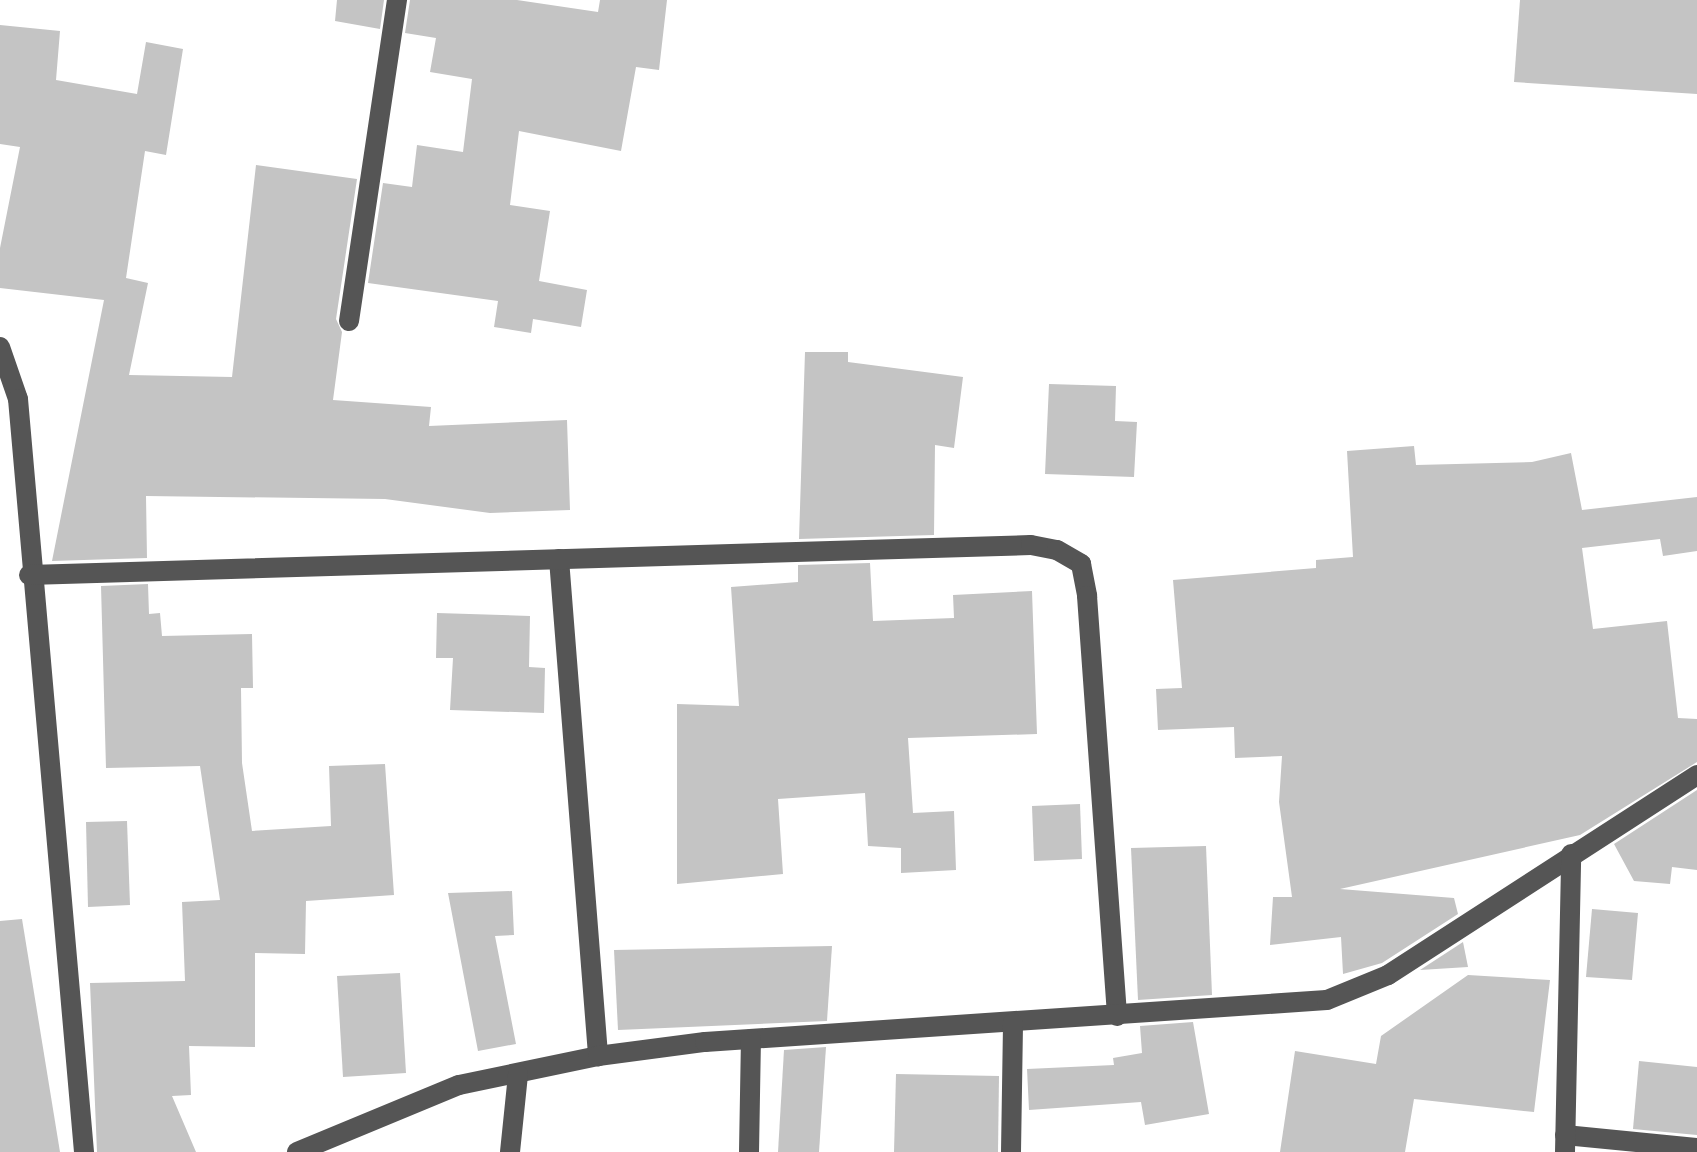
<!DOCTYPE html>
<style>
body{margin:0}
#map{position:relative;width:1697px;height:1152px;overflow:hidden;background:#fff;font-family:Quicksand,sans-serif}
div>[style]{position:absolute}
.building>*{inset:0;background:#c4c4c4}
.minor>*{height:20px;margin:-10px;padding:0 10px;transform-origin:10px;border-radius:10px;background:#555}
span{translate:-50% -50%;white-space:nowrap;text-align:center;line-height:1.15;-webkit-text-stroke:6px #fff;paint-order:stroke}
</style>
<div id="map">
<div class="building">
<div style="clip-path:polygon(337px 0,384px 0,380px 29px,335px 21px)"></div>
<div style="clip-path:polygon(410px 0,517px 0,598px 12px,600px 0,667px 0,659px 70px,636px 67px,621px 151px,519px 131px,510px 205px,550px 211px,539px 281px,587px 290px,581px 327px,533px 319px,531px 333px,494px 327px,498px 301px,368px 283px,383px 183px,412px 187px,417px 145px,463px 152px,472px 79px,430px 72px,436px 38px,405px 33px)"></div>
<div style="clip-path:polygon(1520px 0,1697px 0,1697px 94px,1514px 82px)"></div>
<div style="clip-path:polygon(0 25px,60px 31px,56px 80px,137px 94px,146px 42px,183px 49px,166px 155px,145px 151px,126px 278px,148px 283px,129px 375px,232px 377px,256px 165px,357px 179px,336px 319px,342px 332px,333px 400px,431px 407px,429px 426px,567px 420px,570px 510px,490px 513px,385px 499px,146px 496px,147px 558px,52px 561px,104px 300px,0 288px,0 248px,20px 147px,0 144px)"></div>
<div style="clip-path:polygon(805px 352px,848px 352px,848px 362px,963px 377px,954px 448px,935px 445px,934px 535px,799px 539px)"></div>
<div style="clip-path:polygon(1049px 384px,1116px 386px,1115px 421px,1137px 422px,1134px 477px,1045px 474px)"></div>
<div style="clip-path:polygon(1414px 446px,1416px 465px,1532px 462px,1571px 453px,1582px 510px,1697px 497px,1697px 551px,1663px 556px,1660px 539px,1582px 548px,1593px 629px,1667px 621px,1678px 718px,1697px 719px,1697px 762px,1580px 835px,1340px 889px,1454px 898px,1458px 914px,1382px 963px,1343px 974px,1341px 937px,1270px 945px,1273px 897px,1292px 897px,1279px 802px,1282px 756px,1235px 758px,1234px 727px,1158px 730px,1156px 689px,1182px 688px,1173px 580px,1316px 568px,1316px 560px,1353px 557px,1347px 451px)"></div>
<div style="clip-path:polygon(870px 563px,873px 621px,954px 618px,953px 595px,1032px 591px,1037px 734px,908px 738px,913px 813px,954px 811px,956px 870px,901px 873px,901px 848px,868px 846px,865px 793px,778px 799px,783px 874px,677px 884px,677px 704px,739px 706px,731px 587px,798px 582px,798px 565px)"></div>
<div style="clip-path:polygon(148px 584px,149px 614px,160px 613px,162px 636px,252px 634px,253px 688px,241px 688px,242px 763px,252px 831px,331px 826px,329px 766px,385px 764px,394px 895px,306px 901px,305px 954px,255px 953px,255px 1047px,189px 1046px,191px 1095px,172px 1096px,196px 1152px,97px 1152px,90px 983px,185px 981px,182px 902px,220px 900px,200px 766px,106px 768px,101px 586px)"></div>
<div style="clip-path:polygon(437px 613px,530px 616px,529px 667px,545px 668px,544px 713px,450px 710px,453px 658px,436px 658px)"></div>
<div style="clip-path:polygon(1697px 790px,1697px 870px,1672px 867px,1670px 884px,1634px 881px,1614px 844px)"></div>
<div style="clip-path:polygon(1080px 804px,1082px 859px,1034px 861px,1032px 806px)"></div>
<div style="clip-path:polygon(127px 821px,130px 905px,88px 907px,86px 822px)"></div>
<div style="clip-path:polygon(1206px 846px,1212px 995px,1138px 1000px,1131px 848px)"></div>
<div style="clip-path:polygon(512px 891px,514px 935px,495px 936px,516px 1044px,478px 1051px,448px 893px)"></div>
<div style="clip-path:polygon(1592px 909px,1638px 913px,1632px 980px,1586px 977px)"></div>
<div style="clip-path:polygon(22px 919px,60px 1152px,0 1152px,0 921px)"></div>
<div style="clip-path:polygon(1463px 942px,1468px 967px,1420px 970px)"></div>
<div style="clip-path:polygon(832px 946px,827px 1021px,618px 1030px,614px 950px)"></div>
<div style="clip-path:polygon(400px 973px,406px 1073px,343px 1077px,337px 976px)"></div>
<div style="clip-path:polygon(1468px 975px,1550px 980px,1534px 1112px,1414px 1099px,1405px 1152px,1280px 1152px,1295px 1051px,1376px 1064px,1381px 1036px)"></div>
<div style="clip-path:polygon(1193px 1022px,1209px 1114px,1145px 1125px,1141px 1102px,1029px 1110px,1027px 1069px,1114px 1065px,1113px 1058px,1142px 1053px,1140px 1026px)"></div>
<div style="clip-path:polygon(826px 1047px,819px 1152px,778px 1152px,784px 1050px)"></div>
<div style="clip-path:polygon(1639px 1061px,1697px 1067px,1697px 1135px,1633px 1129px)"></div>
<div style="clip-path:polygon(896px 1074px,999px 1076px,998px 1152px,894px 1152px)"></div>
</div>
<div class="minor">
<div style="left:349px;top:321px;width:325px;rotate:-81.5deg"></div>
<div style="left:0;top:347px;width:55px;rotate:70.9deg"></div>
<div style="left:18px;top:399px;width:756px;rotate:84.99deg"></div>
<div style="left:559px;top:559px;width:499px;rotate:85.5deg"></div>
<div style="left:29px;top:575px;width:1002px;rotate:-1.71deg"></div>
<div style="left:1031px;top:545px;width:26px;rotate:11deg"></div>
<div style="left:1057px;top:550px;width:28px;rotate:30deg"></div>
<div style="left:1081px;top:564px;width:33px;rotate:79deg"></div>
<div style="left:1087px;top:596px;width:421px;rotate:85.9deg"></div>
<div style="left:1565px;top:1135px;width:133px;rotate:5.6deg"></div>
<div style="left:297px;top:1152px;width:175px;rotate:-22.5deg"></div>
<div style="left:459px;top:1085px;width:142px;rotate:-11.8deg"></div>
<div style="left:598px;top:1056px;width:108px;rotate:-7.5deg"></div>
<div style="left:705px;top:1042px;width:623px;rotate:-3.86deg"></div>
<div style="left:1327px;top:1000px;width:66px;rotate:-22.3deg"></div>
<div style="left:1388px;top:975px;width:368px;rotate:-32.9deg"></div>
<div style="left:510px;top:1152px;width:78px;rotate:-84.1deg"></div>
<div style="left:749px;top:1152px;width:113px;rotate:-89deg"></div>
<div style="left:1011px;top:1152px;width:129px;rotate:-89.1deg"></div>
<div style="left:1565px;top:1152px;width:298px;rotate:-88.8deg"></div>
</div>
</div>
